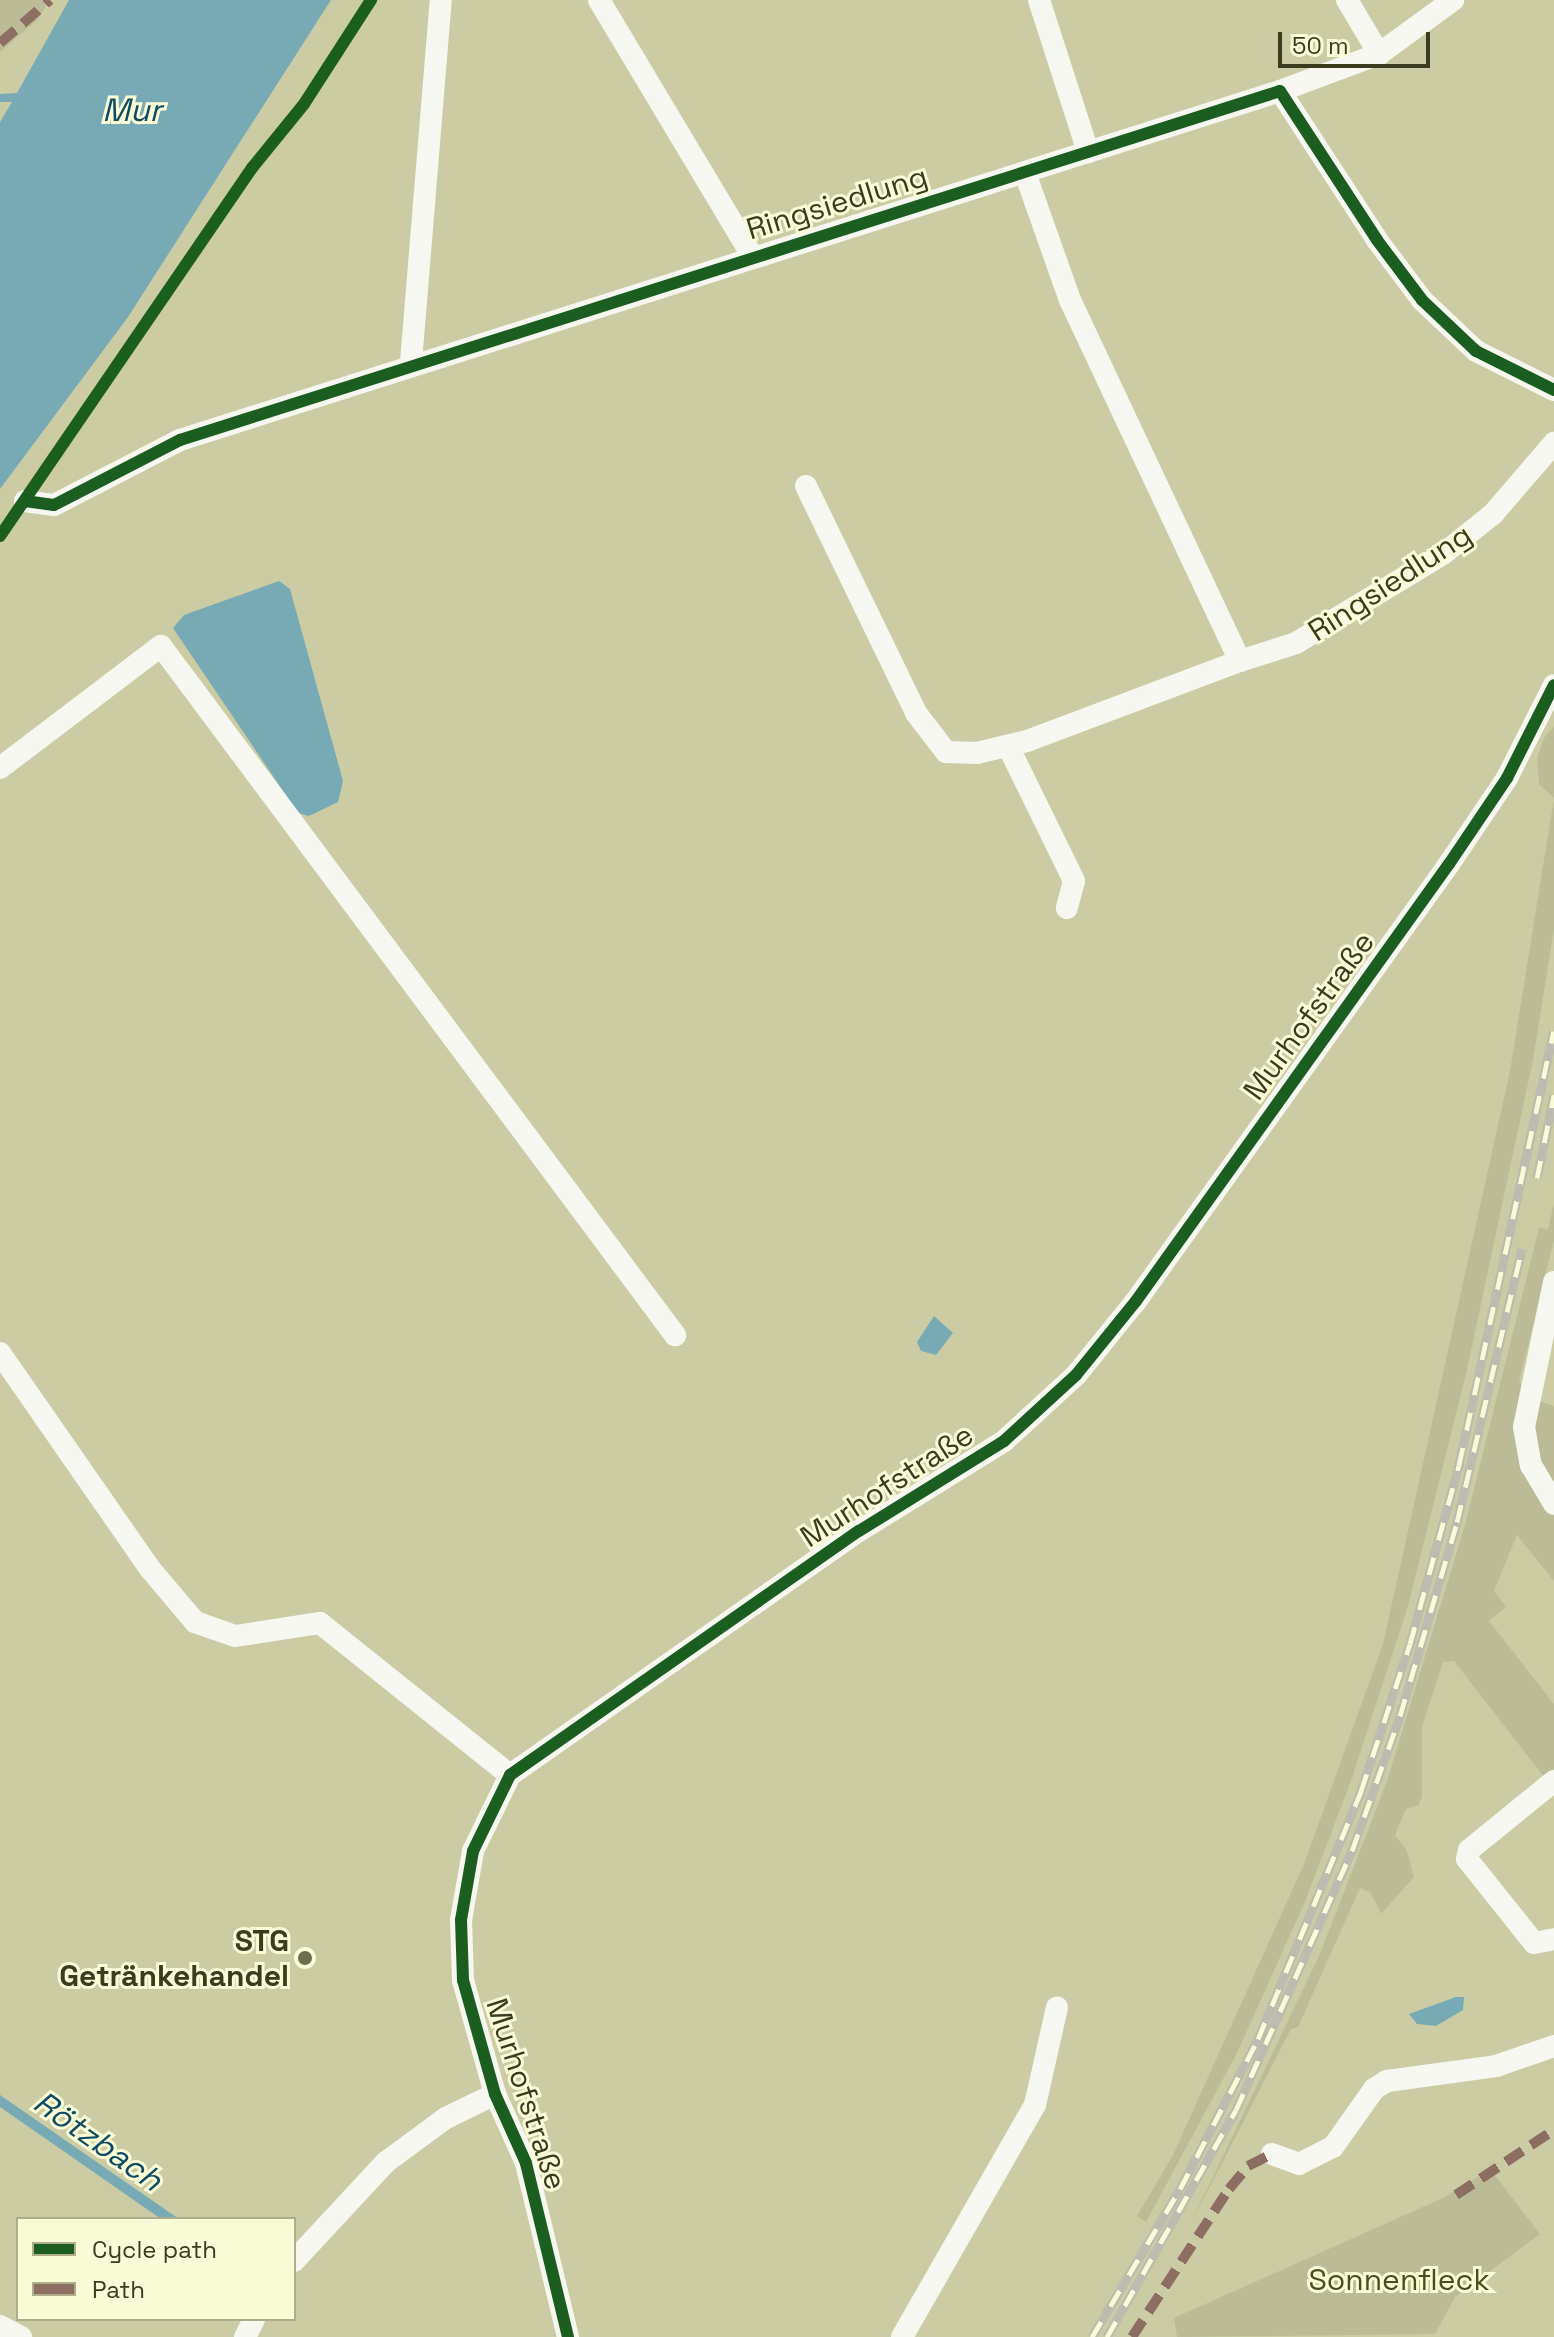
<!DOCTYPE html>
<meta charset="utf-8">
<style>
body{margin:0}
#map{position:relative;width:1554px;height:2337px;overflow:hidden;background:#cbcca3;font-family:"Space Grotesk",sans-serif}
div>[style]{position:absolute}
.green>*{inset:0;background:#bbbc95}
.water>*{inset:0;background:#78aab5}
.minor>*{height:22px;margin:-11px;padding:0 11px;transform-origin:11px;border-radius:11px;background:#f7f7f1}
.rail>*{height:9px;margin-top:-4.5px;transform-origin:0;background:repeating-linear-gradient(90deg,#f9fbd6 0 18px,#bbbbb1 0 36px);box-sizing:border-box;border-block:2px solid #bbbbb1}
.quiet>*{height:10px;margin-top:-5px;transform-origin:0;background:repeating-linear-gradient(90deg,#8d6e63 0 20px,transparent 0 30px)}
.cycleway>*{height:12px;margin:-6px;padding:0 6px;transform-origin:6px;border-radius:6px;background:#1b5e20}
.dots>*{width:22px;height:22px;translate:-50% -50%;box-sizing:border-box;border:4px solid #f9fbd6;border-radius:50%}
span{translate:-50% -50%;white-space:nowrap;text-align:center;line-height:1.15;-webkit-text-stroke:6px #f9fbd6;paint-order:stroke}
.street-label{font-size:30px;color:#3b3b1d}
.poi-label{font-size:30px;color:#3b3b1d;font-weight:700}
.right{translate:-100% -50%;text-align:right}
.park-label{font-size:30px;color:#4c4d1c}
.water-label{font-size:32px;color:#0f4a62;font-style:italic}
.legend{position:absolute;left:16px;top:2217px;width:280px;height:104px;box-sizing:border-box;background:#f9fbd6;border:2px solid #adae8c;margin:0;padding:10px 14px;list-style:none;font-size:24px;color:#3b3b1d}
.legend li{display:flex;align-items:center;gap:16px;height:40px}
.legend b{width:40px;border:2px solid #adae8c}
.scale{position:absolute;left:1278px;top:32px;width:152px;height:36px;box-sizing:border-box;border:4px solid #3b3b1d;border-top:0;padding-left:10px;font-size:24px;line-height:28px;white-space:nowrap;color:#3b3b1d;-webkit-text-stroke:6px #f9fbd6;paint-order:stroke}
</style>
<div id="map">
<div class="green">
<div style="clip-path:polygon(0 0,50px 0,37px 20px,0 52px)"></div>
<div style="clip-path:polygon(1554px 727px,1554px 929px,1533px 1060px,1466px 1374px,1408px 1606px,1351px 1781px,1304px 1904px,1236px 2055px,1146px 2222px,1137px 2216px,1173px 2155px,1304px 1864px,1383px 1644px,1510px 1071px,1554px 798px,1539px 784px,1537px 758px,1544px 738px)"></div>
<div style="clip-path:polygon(1554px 1203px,1554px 1240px,1519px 1382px,1524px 1389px,1519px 1405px,1554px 1512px,1554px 1581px,1517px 1535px,1494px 1591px,1506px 1607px,1489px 1621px,1554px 1704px,1554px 1769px,1544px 1777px,1454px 1661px,1443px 1662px,1422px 1727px,1422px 1796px,1419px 1805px,1406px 1809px,1395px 1835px,1407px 1851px,1414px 1877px,1381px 1914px,1371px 1893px,1360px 1888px,1298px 2027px,1291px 2029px,1188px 2229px,1320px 1954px,1387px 1781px,1465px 1525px,1539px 1228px,1548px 1229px)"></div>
<div style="clip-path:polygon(1533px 1399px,1554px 1406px,1554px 1493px,1538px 1464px)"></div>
<div style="clip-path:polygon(1490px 2169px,1540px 2234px,1455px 2297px,1435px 2334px,1177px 2337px,1174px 2318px,1445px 2197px)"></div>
</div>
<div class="water">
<div style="clip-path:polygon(69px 0,331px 0,128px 317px,0 489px,0 122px,12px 102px,0 102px,0 94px,17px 93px)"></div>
<div style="clip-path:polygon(279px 581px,290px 589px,343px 781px,338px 802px,309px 816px,298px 813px,173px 628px,184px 615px)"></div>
<div style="clip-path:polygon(934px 1316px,953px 1333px,936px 1355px,921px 1351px,917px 1342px)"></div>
<div style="clip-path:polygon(1456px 1997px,1464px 1997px,1463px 2010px,1436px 2026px,1417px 2024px,1409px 2014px)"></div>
<div style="clip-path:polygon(0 2095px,26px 2113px,179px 2219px,161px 2219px,118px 2189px,0 2107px)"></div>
</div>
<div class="minor">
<div style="left:599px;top:0;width:298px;rotate:59.1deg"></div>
<div style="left:1039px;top:0;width:160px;rotate:72.1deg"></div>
<div style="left:1347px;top:0;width:63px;rotate:59.3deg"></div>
<div style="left:1280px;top:91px;width:106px;rotate:-20.5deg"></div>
<div style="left:1379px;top:54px;width:92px;rotate:-36.1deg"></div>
<div style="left:1025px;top:173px;width:135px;rotate:70.5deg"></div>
<div style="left:1070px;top:300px;width:399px;rotate:64.8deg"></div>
<div style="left:1240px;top:661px;width:59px;rotate:-17.8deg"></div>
<div style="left:1296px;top:643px;width:172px;rotate:-31.2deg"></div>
<div style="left:1443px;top:554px;width:64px;rotate:-38.7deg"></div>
<div style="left:1493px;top:514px;width:94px;rotate:-49.3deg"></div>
<div style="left:411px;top:362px;width:363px;rotate:-85.3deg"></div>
<div style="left:806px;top:486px;width:252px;rotate:64.1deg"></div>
<div style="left:916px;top:713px;width:49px;rotate:52.4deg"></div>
<div style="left:946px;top:752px;width:31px;rotate:2deg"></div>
<div style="left:977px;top:753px;width:51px;rotate:-13.5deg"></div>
<div style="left:1027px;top:741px;width:228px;rotate:-20.6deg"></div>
<div style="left:25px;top:501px;width:29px;rotate:8deg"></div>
<div style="left:54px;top:505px;width:142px;rotate:-27.3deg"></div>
<div style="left:180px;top:440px;width:1154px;rotate:-17.6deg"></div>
<div style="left:1280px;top:91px;width:178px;rotate:56.9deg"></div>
<div style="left:1377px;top:240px;width:75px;rotate:53.1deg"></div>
<div style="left:1422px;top:300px;width:74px;rotate:43.4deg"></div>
<div style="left:1476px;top:351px;width:87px;rotate:26.6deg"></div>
<div style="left:1008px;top:746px;width:150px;rotate:63.9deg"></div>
<div style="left:1074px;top:881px;width:28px;rotate:105deg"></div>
<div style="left:0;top:768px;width:202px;rotate:-37.2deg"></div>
<div style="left:161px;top:646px;width:860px;rotate:53.28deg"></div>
<div style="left:1554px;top:1282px;width:148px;rotate:101.7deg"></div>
<div style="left:1524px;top:1427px;width:39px;rotate:80deg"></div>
<div style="left:1531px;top:1465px;width:45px;rotate:59.5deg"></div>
<div style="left:0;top:1353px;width:264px;rotate:55.2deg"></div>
<div style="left:151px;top:1570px;width:68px;rotate:49.8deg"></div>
<div style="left:195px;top:1622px;width:42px;rotate:19.3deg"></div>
<div style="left:235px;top:1636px;width:86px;rotate:-8.7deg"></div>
<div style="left:320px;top:1623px;width:243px;rotate:38.7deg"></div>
<div style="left:1554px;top:1781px;width:109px;rotate:140.9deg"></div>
<div style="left:1469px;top:1850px;width:9px;rotate:103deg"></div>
<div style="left:1467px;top:1859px;width:107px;rotate:51.4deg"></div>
<div style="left:1534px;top:1943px;width:20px;rotate:-11deg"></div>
<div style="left:1272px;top:2154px;width:29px;rotate:20deg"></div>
<div style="left:1299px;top:2164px;width:38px;rotate:-27deg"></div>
<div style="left:1333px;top:2147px;width:71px;rotate:-54.7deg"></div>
<div style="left:1374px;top:2089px;width:15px;rotate:-32deg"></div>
<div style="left:1387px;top:2081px;width:110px;rotate:-7.8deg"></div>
<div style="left:1496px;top:2066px;width:61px;rotate:-19deg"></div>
<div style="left:294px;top:2261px;width:135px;rotate:-47.1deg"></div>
<div style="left:386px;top:2162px;width:74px;rotate:-36.3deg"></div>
<div style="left:446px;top:2118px;width:55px;rotate:-26.1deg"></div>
<div style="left:0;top:2326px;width:24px;rotate:28deg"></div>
<div style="left:245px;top:2337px;width:20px;rotate:-63deg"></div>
<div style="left:568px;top:2337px;width:179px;rotate:-103.6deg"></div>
<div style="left:526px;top:2163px;width:76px;rotate:-114.2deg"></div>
<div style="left:495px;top:2094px;width:118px;rotate:-105.7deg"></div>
<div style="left:463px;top:1980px;width:60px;rotate:-91.9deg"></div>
<div style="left:461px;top:1920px;width:70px;rotate:-80.1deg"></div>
<div style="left:473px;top:1851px;width:85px;rotate:-64deg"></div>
<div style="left:510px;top:1775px;width:426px;rotate:-35deg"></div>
<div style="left:859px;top:1531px;width:171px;rotate:-31.8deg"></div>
<div style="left:1004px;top:1441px;width:98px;rotate:-42.5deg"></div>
<div style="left:1076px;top:1375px;width:95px;rotate:-51deg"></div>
<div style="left:1136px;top:1301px;width:538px;rotate:-54.39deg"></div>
<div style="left:1449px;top:864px;width:104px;rotate:-56deg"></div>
<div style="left:1507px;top:778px;width:104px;rotate:-63.2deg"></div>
<div style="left:902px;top:2337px;width:267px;rotate:-60.2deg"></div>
<div style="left:1035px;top:2105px;width:100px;rotate:-77.3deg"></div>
</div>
<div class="rail">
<div style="left:1537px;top:1178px;width:85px;rotate:-78.4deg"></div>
<div style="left:1092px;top:2337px;width:172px;rotate:-59.3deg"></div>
<div style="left:1180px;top:2189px;width:169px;rotate:-62.5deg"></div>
<div style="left:1258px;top:2039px;width:269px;rotate:-67.4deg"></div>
<div style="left:1361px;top:1791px;width:155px;rotate:-71.6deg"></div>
<div style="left:1410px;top:1644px;width:186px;rotate:-74.7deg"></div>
<div style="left:1459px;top:1465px;width:444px;rotate:-77.7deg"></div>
<div style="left:1107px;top:2337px;width:261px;rotate:-60.4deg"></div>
<div style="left:1236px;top:2110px;width:284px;rotate:-65.9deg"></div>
<div style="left:1352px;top:1851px;width:143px;rotate:-70.4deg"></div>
<div style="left:1400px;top:1716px;width:202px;rotate:-73.6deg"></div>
<div style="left:1457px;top:1522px;width:281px;rotate:-76.6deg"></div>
</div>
<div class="quiet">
<div style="left:0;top:43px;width:66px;rotate:-40.7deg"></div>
<div style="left:1456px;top:2195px;width:118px;rotate:-33.6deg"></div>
<div style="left:1132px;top:2337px;width:177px;rotate:-56.8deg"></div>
<div style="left:1229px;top:2189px;width:30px;rotate:-50deg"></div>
<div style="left:1248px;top:2166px;width:27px;rotate:-27deg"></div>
</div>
<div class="cycleway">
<div style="left:25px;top:501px;width:29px;rotate:8deg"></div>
<div style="left:54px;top:505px;width:142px;rotate:-27.3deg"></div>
<div style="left:180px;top:440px;width:1154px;rotate:-17.6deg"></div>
<div style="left:1280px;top:91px;width:178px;rotate:56.9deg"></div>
<div style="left:1377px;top:240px;width:75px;rotate:53.1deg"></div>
<div style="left:1422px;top:300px;width:74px;rotate:43.4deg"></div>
<div style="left:1476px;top:351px;width:87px;rotate:26.6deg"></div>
<div style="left:0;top:536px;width:446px;rotate:-55.6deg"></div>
<div style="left:252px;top:168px;width:82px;rotate:-50.9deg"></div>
<div style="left:304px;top:104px;width:124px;rotate:-57.2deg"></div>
<div style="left:568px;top:2337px;width:179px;rotate:-103.6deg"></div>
<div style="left:526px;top:2163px;width:76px;rotate:-114.2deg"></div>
<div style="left:495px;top:2094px;width:118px;rotate:-105.7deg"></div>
<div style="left:463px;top:1980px;width:60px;rotate:-91.9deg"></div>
<div style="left:461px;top:1920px;width:70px;rotate:-80.1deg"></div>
<div style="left:473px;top:1851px;width:85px;rotate:-64deg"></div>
<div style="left:510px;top:1775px;width:426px;rotate:-35deg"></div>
<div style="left:859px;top:1531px;width:171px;rotate:-31.8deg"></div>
<div style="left:1004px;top:1441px;width:98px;rotate:-42.5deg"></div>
<div style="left:1076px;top:1375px;width:95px;rotate:-51deg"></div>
<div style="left:1136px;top:1301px;width:538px;rotate:-54.39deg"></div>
<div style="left:1449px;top:864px;width:104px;rotate:-56deg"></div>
<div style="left:1507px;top:778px;width:104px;rotate:-63.2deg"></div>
</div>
<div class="dots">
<div style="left:305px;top:1958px;background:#6d6e4c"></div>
</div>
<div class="street-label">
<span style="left:837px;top:203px;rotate:-17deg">Ringsiedlung</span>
<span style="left:1390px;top:583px;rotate:-33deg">Ringsiedlung</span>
<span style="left:1309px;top:1016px;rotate:-54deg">Murhofstraße</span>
<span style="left:887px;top:1486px;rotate:-33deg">Murhofstraße</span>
<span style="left:526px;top:2094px;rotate:72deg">Murhofstraße</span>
</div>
<div class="poi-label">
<span class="right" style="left:289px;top:1958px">STG<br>Getränkehandel</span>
</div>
<div class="park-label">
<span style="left:1399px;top:2280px">Sonnenfleck</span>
</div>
<div class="water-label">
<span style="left:132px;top:110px">Mur</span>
<span style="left:98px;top:2141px;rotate:35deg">Rötzbach</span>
</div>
<ul class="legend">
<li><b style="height:10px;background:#1b5e20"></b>Cycle path</li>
<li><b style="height:10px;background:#8d6e63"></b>Path</li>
</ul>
<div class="scale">50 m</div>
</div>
